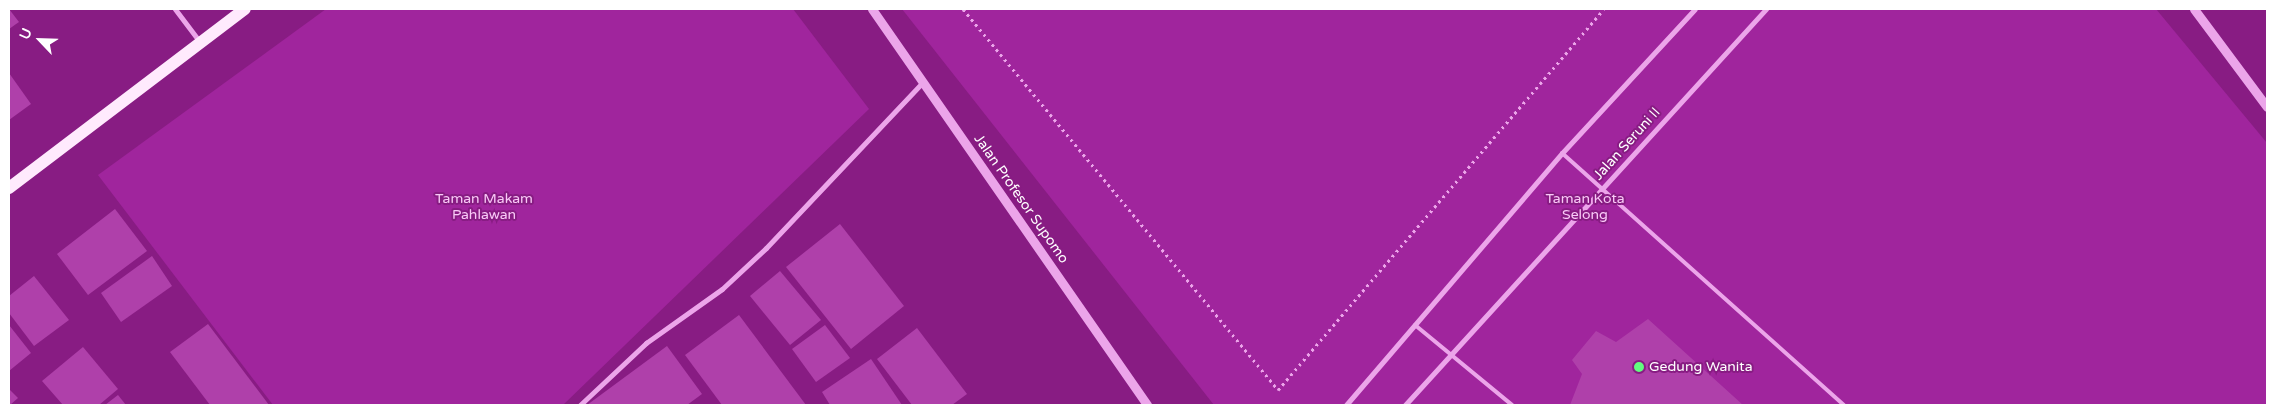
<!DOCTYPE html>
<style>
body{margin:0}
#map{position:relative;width:2276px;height:414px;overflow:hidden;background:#881c83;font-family:"Varela Round",sans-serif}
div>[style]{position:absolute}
.green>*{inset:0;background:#a0259d}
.building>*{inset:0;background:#af40aa}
.path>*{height:3px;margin-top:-1.5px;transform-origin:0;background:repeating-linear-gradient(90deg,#eca5ea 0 2.5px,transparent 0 6.5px)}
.service>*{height:4px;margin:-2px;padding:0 2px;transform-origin:2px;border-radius:2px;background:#eca5ea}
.minor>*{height:5px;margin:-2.5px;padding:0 2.5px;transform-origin:2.5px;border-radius:2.5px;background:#eca5ea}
.tertiary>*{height:9px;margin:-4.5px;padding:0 4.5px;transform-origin:4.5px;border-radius:4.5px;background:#eca5ea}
.primary>*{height:12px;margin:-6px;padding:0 6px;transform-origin:6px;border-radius:6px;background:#ffeafd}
.dots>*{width:14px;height:14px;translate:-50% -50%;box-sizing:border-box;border:2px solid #881c83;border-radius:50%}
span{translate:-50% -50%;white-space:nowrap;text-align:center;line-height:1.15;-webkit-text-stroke:4px #881c83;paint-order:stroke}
.street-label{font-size:14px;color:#fff}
.park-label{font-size:14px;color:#f9caf7}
.poi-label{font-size:14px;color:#fff}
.left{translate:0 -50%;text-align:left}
.frame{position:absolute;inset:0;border:10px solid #fff;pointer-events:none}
.north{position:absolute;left:15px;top:15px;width:50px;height:50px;-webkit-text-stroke:4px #881c83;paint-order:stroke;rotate:294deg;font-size:14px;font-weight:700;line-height:20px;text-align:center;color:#fff}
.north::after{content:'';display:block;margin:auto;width:18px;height:22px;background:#fff;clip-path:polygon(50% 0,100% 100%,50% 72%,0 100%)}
</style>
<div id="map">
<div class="green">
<div style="clip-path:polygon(326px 9px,793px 9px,869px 109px,563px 405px,273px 405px,98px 175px)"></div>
<div style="clip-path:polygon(902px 9px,2156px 9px,2267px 143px,2267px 405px,1214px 405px)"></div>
</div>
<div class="building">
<div style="clip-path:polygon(9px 9px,19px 22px,9px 29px)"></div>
<div style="clip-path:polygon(9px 73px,31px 104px,9px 120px)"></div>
<div style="clip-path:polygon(115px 209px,147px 251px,88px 295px,57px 254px)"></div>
<div style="clip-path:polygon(840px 224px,904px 306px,851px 349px,786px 267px)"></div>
<div style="clip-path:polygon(152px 256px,172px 286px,121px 322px,101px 293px)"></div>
<div style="clip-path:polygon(780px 271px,821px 320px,790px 345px,750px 296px)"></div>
<div style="clip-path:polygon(34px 276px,69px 320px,34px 346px,9px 313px,9px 296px)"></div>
<div style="clip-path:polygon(739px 315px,806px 405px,722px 405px,685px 355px)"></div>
<div style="clip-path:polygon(1648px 319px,1743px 405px,1570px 405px,1582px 374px,1572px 360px,1596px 331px,1616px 342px)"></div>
<div style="clip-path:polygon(208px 324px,269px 405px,210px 405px,170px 352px)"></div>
<div style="clip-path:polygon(9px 325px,31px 353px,9px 371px)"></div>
<div style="clip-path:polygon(825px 325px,850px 358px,816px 382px,792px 349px)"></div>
<div style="clip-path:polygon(917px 328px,967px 394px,952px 405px,912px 405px,877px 359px)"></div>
<div style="clip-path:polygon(667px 346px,702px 394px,687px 405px,587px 405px)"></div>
<div style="clip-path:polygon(83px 347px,118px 389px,99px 405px,63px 405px,42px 381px)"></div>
<div style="clip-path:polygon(871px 359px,902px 405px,830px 405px,822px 392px)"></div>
<div style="clip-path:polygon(9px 389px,18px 398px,10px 405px,9px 405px)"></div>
<div style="clip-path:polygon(118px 395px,126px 405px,105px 405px)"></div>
</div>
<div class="path">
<div style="left:963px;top:9px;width:494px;rotate:50.4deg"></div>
<div style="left:1278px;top:390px;width:501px;rotate:-49.45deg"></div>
</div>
<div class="service">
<div style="left:1562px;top:153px;width:378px;rotate:41.8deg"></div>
<div style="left:1415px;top:325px;width:126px;rotate:39.5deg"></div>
</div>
<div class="minor">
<div style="left:175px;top:9px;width:41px;rotate:52.9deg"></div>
<div style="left:580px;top:405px;width:91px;rotate:-43.2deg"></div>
<div style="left:646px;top:343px;width:93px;rotate:-35.4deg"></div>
<div style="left:722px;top:289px;width:60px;rotate:-43deg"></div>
<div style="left:766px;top:248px;width:228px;rotate:-46.6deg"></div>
<div style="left:1346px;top:405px;width:332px;rotate:-49.4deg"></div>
<div style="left:1562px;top:153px;width:196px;rotate:-47.3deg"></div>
<div style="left:1405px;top:405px;width:536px;rotate:-47.65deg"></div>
</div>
<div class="tertiary">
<div style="left:872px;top:9px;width:482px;rotate:55.2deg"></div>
<div style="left:2194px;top:9px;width:122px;rotate:53.3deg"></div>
</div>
<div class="primary">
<div style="left:9px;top:188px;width:296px;rotate:-37.2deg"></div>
</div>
<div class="dots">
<div style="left:1639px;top:367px;background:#62fc80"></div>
</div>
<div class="street-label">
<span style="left:1627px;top:144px;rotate:-48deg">Jalan Seruni II</span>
<span style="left:1021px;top:199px;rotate:55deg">Jalan Profesor Supomo</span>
</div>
<div class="park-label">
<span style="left:484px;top:207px">Taman Makam<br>Pahlawan</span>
<span style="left:1585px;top:207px">Taman Kota<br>Selong</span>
</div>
<div class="poi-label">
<span class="left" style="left:1649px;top:367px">Gedung Wanita</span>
</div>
<div class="frame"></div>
<div class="north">U</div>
</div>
